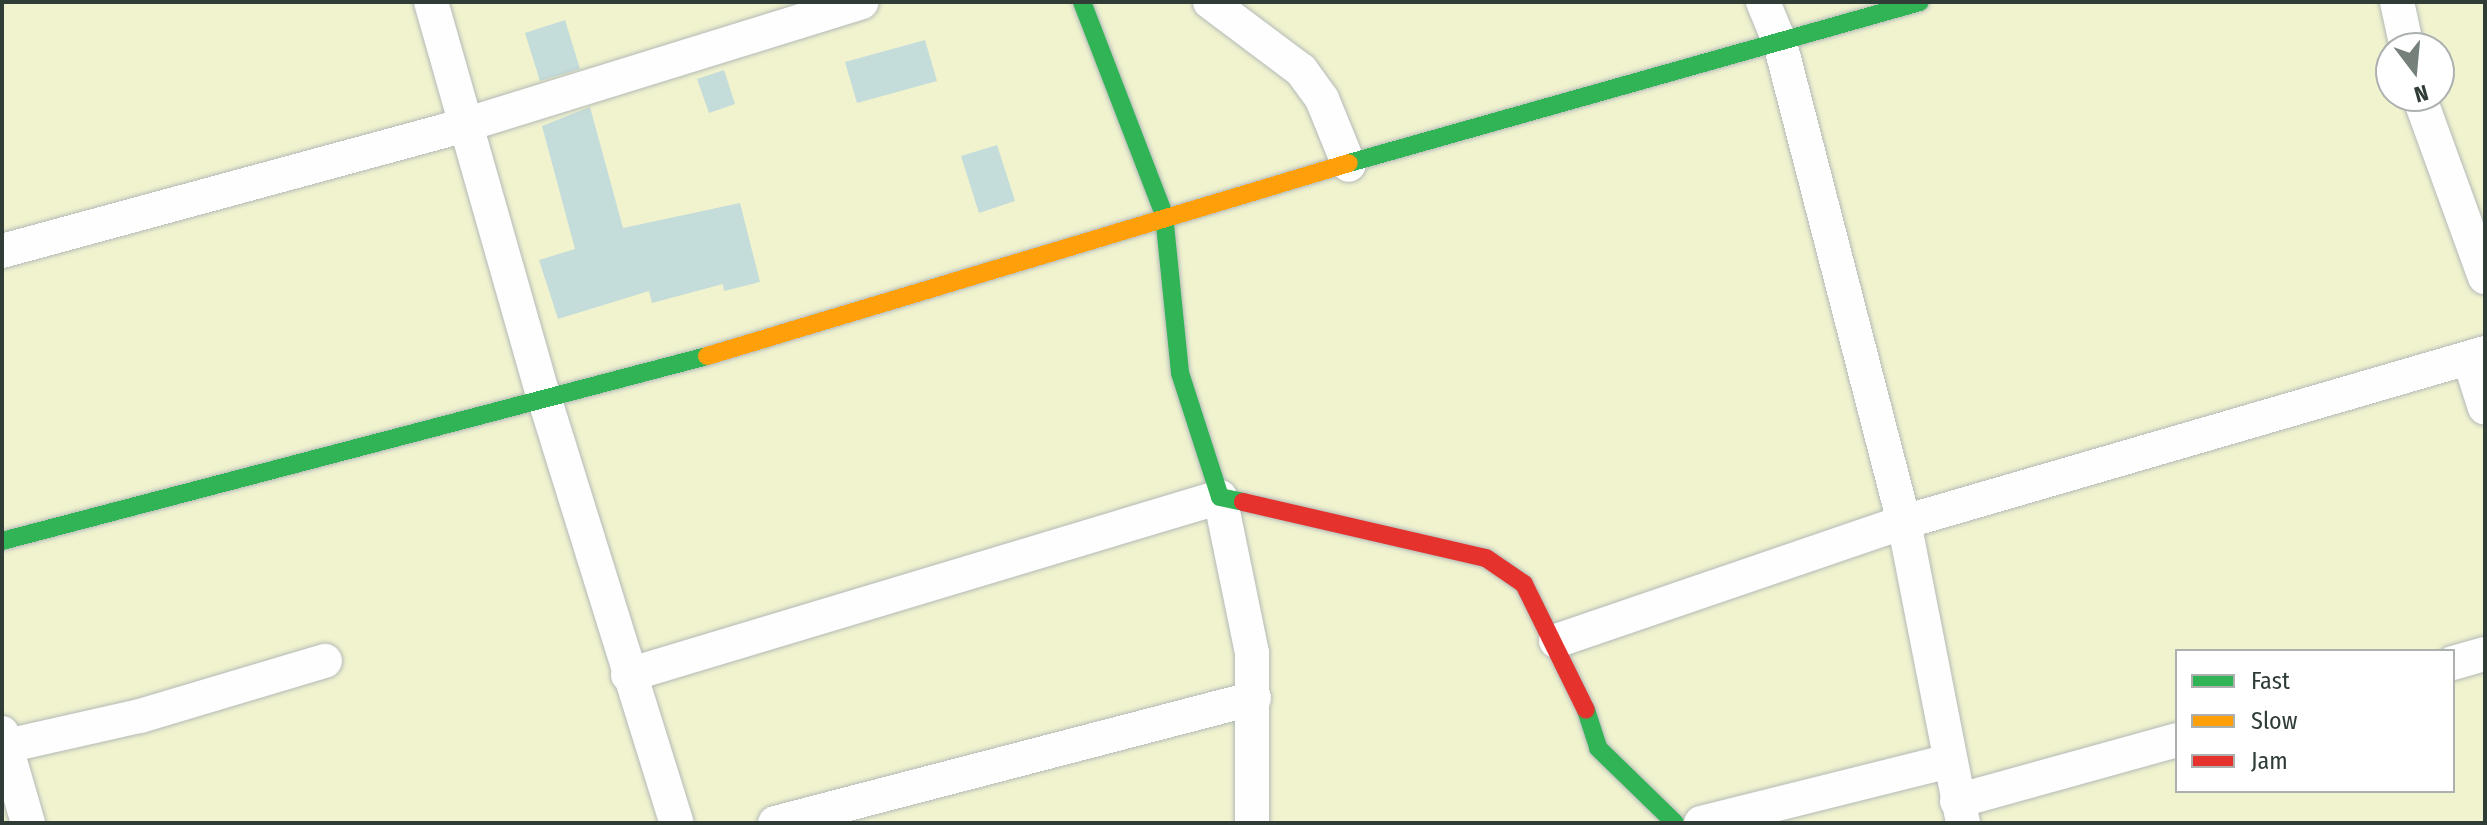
<!DOCTYPE html>
<style>
body{margin:0}
#map{position:relative;width:2487px;height:825px;overflow:hidden;background:#f5fbf8;font-family:"Fira Sans Condensed",sans-serif}
div>[style]{position:absolute}
.green>*{inset:0;background:#f1f3cf}
.building>*{inset:0;background:#c4dcda}
.roads{filter:drop-shadow(0 0 2px #b2bab6) drop-shadow(0 0 2px #b2bab6)}
.street>*{height:34px;margin:-17px;padding:0 17px;transform-origin:17px;border-radius:17px;background:#fefefe}
.fast>*{height:18px;margin:-9px;padding:0 9px;transform-origin:9px;border-radius:9px;background:#30b455}
.slow>*{height:18px;margin:-9px;padding:0 9px;transform-origin:9px;border-radius:9px;background:#ff9f0a}
.jam>*{height:18px;margin:-9px;padding:0 9px;transform-origin:9px;border-radius:9px;background:#e5322d}
span{translate:-50% -50%;white-space:nowrap;text-align:center;line-height:1.15;-webkit-text-stroke:7px #fff;paint-order:stroke}
.frame{position:absolute;inset:0;border:4px solid #303d36;pointer-events:none}
.legend{position:absolute;left:2175px;top:649px;width:280px;height:144px;box-sizing:border-box;background:#fff;border:2px solid #acb1af;margin:0;padding:10px 14px;list-style:none;font-size:24px;color:#303d36}
.legend li{display:flex;align-items:center;gap:16px;height:40px}
.legend b{width:40px;border:2px solid #acb1af}
.north{position:absolute;left:2375px;top:32px;width:80px;height:80px;box-sizing:border-box;background:#fff;border:2px solid #acb1af;border-radius:50%;rotate:164deg;font-size:22px;font-weight:700;line-height:32px;text-align:center;color:#303d36}
.north::after{content:'';display:block;margin:auto;width:28px;height:36px;background:#75807a;clip-path:polygon(50% 0,100% 100%,50% 72%,0 100%)}
</style>
<div id="map">
<div class="green">
<div style="clip-path:polygon(evenodd,2px 2px,2485px 2px,2485px 823px,2px 823px,2px 2px,2391px 48px,2439px 48px,2439px 96px,2391px 96px,2391px 48px,2px 2px,2177px 651px,2453px 651px,2453px 791px,2177px 791px,2177px 651px)"></div>
</div>
<div class="building">
<div style="clip-path:polygon(565px 20px,580px 69px,540px 81px,525px 33px)"></div>
<div style="clip-path:polygon(925px 40px,937px 81px,857px 103px,845px 62px)"></div>
<div style="clip-path:polygon(724px 70px,735px 104px,709px 113px,697px 79px)"></div>
<div style="clip-path:polygon(590px 107px,623px 228px,740px 203px,760px 282px,724px 291px,723px 284px,652px 303px,649px 291px,558px 319px,539px 260px,575px 249px,542px 126px)"></div>
<div style="clip-path:polygon(997px 145px,1015px 201px,979px 213px,961px 156px)"></div>
</div>
<div class="roads">
<div class="street">
<div style="left:431px;top:2px;width:408px;rotate:74.1deg"></div>
<div style="left:543px;top:394px;width:449px;rotate:72.7deg"></div>
<div style="left:1210px;top:2px;width:114px;rotate:36.8deg"></div>
<div style="left:1301px;top:70px;width:36px;rotate:54deg"></div>
<div style="left:1322px;top:99px;width:71px;rotate:67.8deg"></div>
<div style="left:1763px;top:2px;width:44px;rotate:67.5deg"></div>
<div style="left:1780px;top:43px;width:495px;rotate:75.5deg"></div>
<div style="left:1904px;top:522px;width:307px;rotate:78.9deg"></div>
<div style="left:2397px;top:2px;width:47px;rotate:77.7deg"></div>
<div style="left:2419px;top:96px;width:193px;rotate:70deg"></div>
<div style="left:2px;top:251px;width:483px;rotate:-15.2deg"></div>
<div style="left:468px;top:124px;width:412px;rotate:-17.2deg"></div>
<div style="left:2469px;top:358px;width:52px;rotate:72.3deg"></div>
<div style="left:1556px;top:641px;width:368px;rotate:-18.9deg"></div>
<div style="left:1904px;top:522px;width:605px;rotate:-16.22deg"></div>
<div style="left:2453px;top:663px;width:33px;rotate:-16deg"></div>
<div style="left:628px;top:675px;width:618px;rotate:-16.73deg"></div>
<div style="left:1220px;top:497px;width:159px;rotate:78.4deg"></div>
<div style="left:1252px;top:653px;width:170px;rotate:90deg"></div>
<div style="left:2px;top:733px;width:94px;rotate:73.9deg"></div>
<div style="left:2px;top:747px;width:141px;rotate:-12.7deg"></div>
<div style="left:140px;top:716px;width:193px;rotate:-16.6deg"></div>
<div style="left:1957px;top:801px;width:228px;rotate:-15.5deg"></div>
<div style="left:775px;top:823px;width:495px;rotate:-14.6deg"></div>
<div style="left:1701px;top:823px;width:256px;rotate:-14deg"></div>
</div>
<div class="fast">
<div style="left:1082px;top:2px;width:228px;rotate:68.9deg"></div>
<div style="left:1164px;top:215px;width:159px;rotate:84.2deg"></div>
<div style="left:1180px;top:373px;width:130px;rotate:72.1deg"></div>
<div style="left:1220px;top:497px;width:24px;rotate:12deg"></div>
<div style="left:1349px;top:163px;width:593px;rotate:-15.75deg"></div>
<div style="left:2px;top:541px;width:729px;rotate:-14.7deg"></div>
<div style="left:1586px;top:710px;width:40px;rotate:72deg"></div>
<div style="left:1598px;top:748px;width:107px;rotate:44.2deg"></div>
</div>
<div class="slow">
<div style="left:707px;top:356px;width:670px;rotate:-16.73deg"></div>
</div>
<div class="jam">
<div style="left:1243px;top:502px;width:249px;rotate:13deg"></div>
<div style="left:1486px;top:558px;width:46px;rotate:34.4deg"></div>
<div style="left:1524px;top:584px;width:140px;rotate:63.8deg"></div>
</div>
</div>
<div class="frame"></div>
<ul class="legend">
<li><b style="height:10px;background:#30b455"></b>Fast</li>
<li><b style="height:10px;background:#ff9f0a"></b>Slow</li>
<li><b style="height:10px;background:#e5322d"></b>Jam</li>
</ul>
<div class="north">N</div>
</div>
